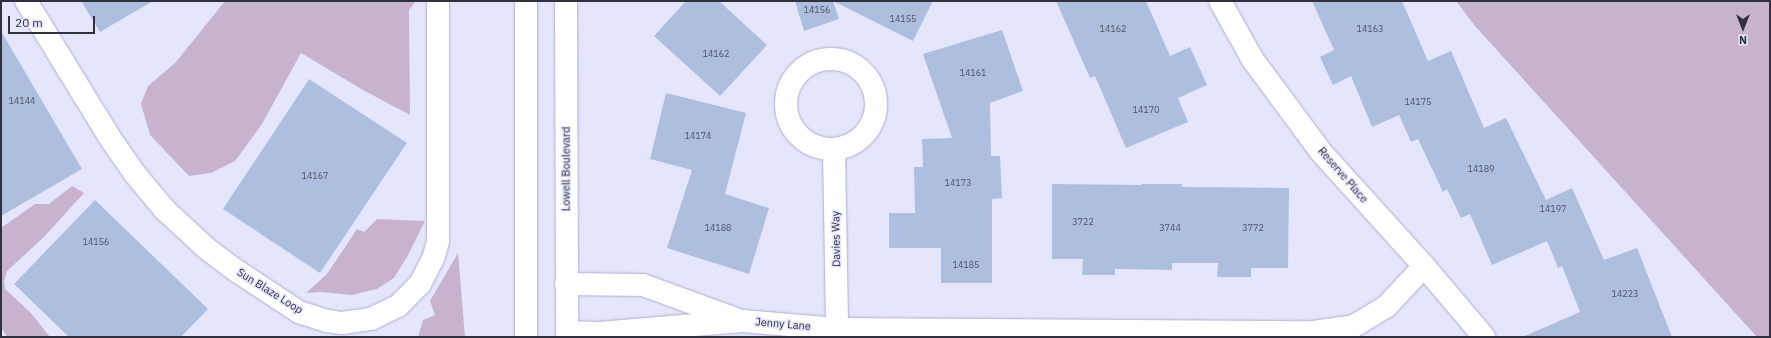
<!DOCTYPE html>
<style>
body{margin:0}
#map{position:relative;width:1771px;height:338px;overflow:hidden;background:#e5e6fb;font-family:"IBM Plex Sans",sans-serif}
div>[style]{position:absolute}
.green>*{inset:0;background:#c8b3ce}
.building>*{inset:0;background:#aebede}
.roads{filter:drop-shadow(0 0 1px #adafd1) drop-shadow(0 0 1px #adafd1)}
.minor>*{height:22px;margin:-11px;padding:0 11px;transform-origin:11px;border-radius:11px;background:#fff}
.minor>.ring{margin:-11px;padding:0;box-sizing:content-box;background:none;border:22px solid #fff;border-radius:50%}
.major>*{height:22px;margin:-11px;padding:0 11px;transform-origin:11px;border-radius:11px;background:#fff}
span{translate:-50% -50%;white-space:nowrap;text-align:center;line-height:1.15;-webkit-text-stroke:3px #e5e6fb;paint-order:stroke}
.number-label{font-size:9px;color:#505467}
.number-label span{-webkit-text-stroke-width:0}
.street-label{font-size:11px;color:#30313f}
.frame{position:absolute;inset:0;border:2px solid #30313f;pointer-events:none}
.north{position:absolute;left:1723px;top:8px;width:40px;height:40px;-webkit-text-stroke:3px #e5e6fb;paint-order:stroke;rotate:180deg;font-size:11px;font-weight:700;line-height:16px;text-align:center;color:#30313f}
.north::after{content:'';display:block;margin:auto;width:14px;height:18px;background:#30313f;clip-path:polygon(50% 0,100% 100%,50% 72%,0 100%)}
.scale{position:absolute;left:8px;top:16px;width:87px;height:18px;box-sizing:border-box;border:2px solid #30313f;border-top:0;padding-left:5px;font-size:12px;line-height:14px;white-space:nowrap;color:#30313f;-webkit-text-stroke:3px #e5e6fb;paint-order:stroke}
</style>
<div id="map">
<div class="green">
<div style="clip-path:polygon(225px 1px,416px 1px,409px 10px,410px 115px,363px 90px,301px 53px,262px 124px,235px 161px,211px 173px,189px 176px,150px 135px,141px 104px,148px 86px,176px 62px)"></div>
<div style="clip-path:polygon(1456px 1px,1770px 1px,1770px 337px,1757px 337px,1475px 26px)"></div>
<div style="clip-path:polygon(72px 186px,84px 193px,44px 237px,7px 271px,4px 282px,5px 289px,31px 313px,50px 337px,7px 337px,1px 327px,1px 228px,35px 204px,49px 204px)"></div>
<div style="clip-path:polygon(377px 219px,425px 221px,407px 257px,394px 278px,377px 289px,352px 295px,322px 292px,306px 293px,327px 274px,357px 229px,364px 232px)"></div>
<div style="clip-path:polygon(458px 253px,465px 337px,418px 337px,423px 320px,435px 315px,430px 301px)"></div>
</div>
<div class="building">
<div style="clip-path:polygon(81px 1px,153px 1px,100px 32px)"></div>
<div style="clip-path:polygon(686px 1px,719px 1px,767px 45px,720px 96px,654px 36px)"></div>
<div style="clip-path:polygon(795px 1px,833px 1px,839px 19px,804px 31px)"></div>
<div style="clip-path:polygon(833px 1px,933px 1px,913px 41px)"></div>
<div style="clip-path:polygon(1056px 1px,1146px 1px,1170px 56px,1190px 47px,1207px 85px,1178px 98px,1188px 122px,1126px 148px,1095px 76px,1090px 78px)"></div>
<div style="clip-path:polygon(1312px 1px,1402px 1px,1428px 61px,1451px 51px,1484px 128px,1506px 118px,1546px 200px,1572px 188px,1604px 260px,1637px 248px,1672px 337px,1522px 337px,1580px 312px,1562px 266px,1558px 268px,1547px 241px,1492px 265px,1470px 214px,1461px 218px,1447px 189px,1443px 192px,1418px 139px,1411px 142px,1399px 115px,1372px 127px,1351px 76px,1333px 85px,1320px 57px,1334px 50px)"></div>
<div style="clip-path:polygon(1002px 30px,1023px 91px,990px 103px,991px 156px,1000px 156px,1002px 198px,992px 199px,992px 283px,941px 283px,941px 248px,889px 248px,889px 213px,915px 213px,914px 167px,923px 167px,922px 139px,952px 138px,923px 54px)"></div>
<div style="clip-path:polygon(1px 31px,82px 169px,1px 216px)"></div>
<div style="clip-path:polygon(309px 79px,407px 143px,320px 273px,223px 209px)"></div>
<div style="clip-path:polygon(666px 93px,746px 113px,725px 194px,769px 208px,749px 274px,667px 248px,692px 170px,650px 159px)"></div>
<div style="clip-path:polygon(1052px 184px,1142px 185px,1141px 184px,1182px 184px,1182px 187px,1289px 188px,1288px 268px,1251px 268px,1251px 277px,1217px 277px,1218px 263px,1172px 263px,1172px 270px,1115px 269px,1115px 275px,1082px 275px,1083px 259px,1052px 259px)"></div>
<div style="clip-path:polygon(95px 200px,208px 309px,181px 337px,69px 337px,14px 284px)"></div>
</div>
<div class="roads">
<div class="minor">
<div style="left:26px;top:1px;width:157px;rotate:58.5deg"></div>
<div style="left:108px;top:135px;width:47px;rotate:55.3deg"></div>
<div style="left:135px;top:174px;width:47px;rotate:50.2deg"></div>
<div style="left:165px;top:210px;width:56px;rotate:42.8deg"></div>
<div style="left:206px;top:248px;width:39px;rotate:37deg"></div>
<div style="left:237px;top:271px;width:74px;rotate:33.5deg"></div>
<div style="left:299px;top:312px;width:29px;rotate:18deg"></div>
<div style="left:327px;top:321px;width:15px;rotate:8deg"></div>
<div style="left:342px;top:323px;width:29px;rotate:-8deg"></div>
<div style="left:371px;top:319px;width:30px;rotate:-26deg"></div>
<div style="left:398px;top:306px;width:31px;rotate:-45deg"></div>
<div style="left:420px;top:284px;width:31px;rotate:-63deg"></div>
<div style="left:434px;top:256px;width:16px;rotate:-75deg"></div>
<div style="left:438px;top:241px;width:240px;rotate:-90deg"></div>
<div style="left:1220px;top:1px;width:68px;rotate:60.8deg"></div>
<div style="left:1253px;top:60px;width:114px;rotate:53.5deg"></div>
<div style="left:1321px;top:152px;width:154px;rotate:47.9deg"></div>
<div style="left:1424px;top:266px;width:93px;rotate:49.8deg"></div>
<div class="ring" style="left:786px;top:59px;width:68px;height:68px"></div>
<div style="left:834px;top:150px;width:179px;rotate:89deg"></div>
<div style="left:566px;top:284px;width:77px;rotate:0.7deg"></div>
<div style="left:643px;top:285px;width:99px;rotate:20.1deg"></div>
<div style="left:567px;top:332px;width:32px;rotate:2deg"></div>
<div style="left:599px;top:333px;width:144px;rotate:-4.8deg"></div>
<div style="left:743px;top:321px;width:94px;rotate:4.9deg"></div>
<div style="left:837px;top:329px;width:476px;rotate:0.4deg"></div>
<div style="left:1313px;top:332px;width:41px;rotate:-8.3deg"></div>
<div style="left:1354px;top:326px;width:37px;rotate:-31deg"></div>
<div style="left:1386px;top:307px;width:56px;rotate:-47.2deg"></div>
</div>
<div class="major">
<div style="left:526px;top:1px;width:336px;rotate:90deg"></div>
<div style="left:566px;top:1px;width:336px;rotate:89.8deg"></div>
</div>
</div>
<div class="number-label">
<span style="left:817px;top:10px">14156</span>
<span style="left:903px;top:19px">14155</span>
<span style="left:1113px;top:29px">14162</span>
<span style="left:1370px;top:29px">14163</span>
<span style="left:716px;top:54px">14162</span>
<span style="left:973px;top:73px">14161</span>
<span style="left:22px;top:101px">14144</span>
<span style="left:1418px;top:102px">14175</span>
<span style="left:1146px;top:110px">14170</span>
<span style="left:698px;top:136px">14174</span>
<span style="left:1481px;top:169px">14189</span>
<span style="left:315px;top:176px">14167</span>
<span style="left:958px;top:183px">14173</span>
<span style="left:1553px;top:209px">14197</span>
<span style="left:1083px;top:222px">3722</span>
<span style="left:718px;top:228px">14188</span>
<span style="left:1170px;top:228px">3744</span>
<span style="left:1253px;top:228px">3772</span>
<span style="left:96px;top:242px">14156</span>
<span style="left:966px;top:265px">14185</span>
<span style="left:1625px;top:294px">14223</span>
</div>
<div class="street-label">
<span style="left:566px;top:169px;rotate:-90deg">Lowell Boulevard</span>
<span style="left:1343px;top:175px;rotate:49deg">Reserve Place</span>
<span style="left:836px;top:239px;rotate:-91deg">Davies Way</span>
<span style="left:270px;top:291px;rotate:32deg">Sun Blaze Loop</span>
<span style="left:783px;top:324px;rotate:5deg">Jenny Lane</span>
</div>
<div class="frame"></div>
<div class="north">N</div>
<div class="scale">20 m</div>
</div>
